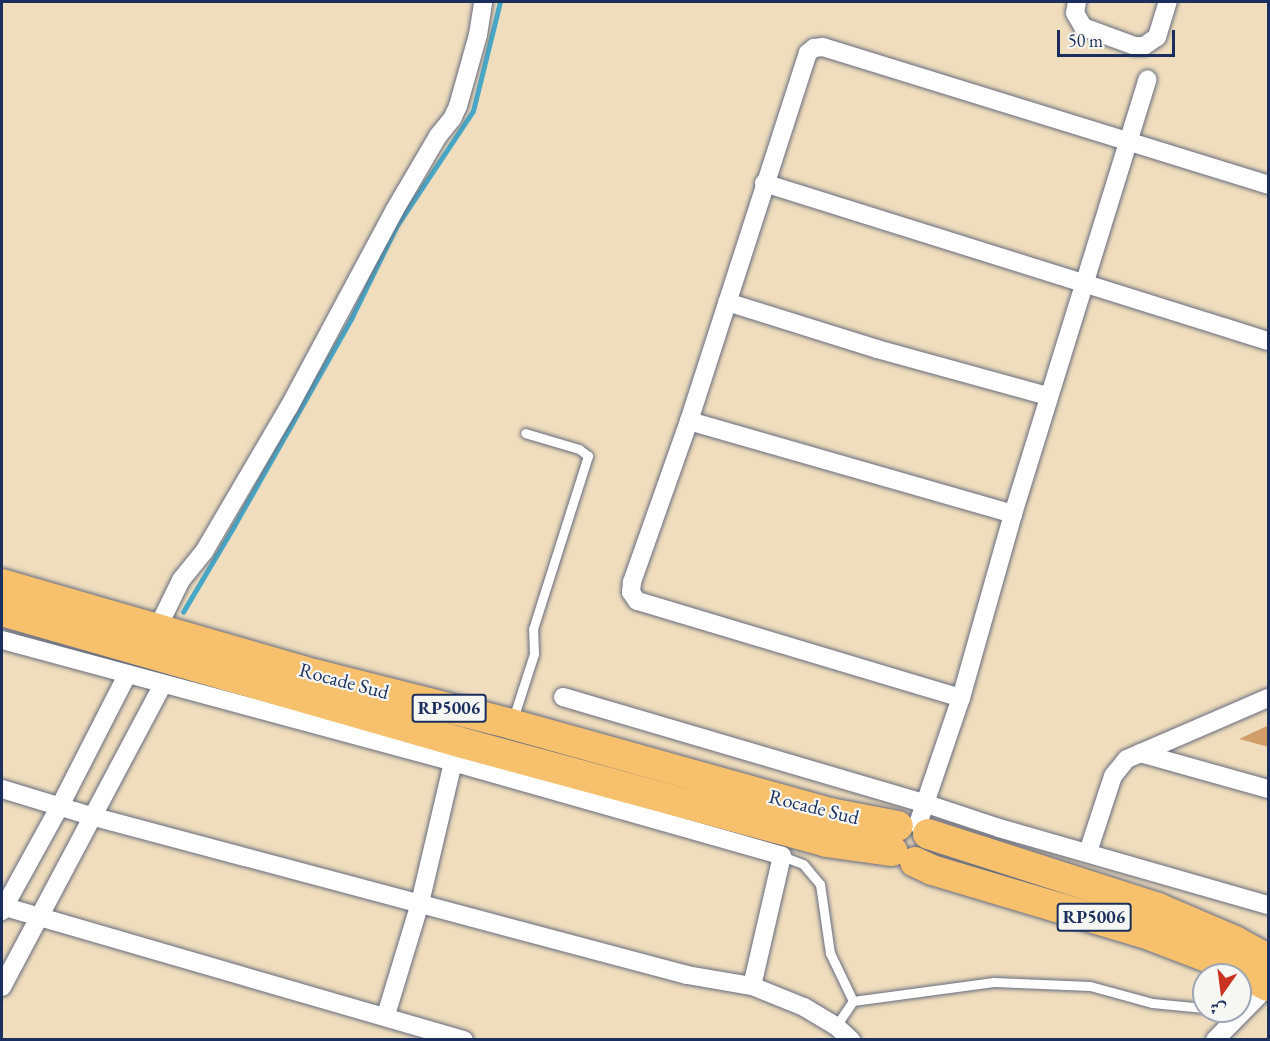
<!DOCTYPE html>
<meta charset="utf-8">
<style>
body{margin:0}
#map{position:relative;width:1270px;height:1041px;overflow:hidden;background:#f0ddbd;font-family:"EB Garamond",Amiri,serif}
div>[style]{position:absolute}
.stream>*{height:4.5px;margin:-2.25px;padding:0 2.25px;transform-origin:2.25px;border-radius:2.25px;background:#48a8c7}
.building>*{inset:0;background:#d19e6a}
.roads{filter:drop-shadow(0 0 2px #666c7f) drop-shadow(0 0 2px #666c7f)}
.service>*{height:9px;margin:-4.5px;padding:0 4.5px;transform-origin:4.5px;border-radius:4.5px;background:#fff}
.minor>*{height:18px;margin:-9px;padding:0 9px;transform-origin:9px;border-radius:9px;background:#fff}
.trunk>*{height:30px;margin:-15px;padding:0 15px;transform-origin:15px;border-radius:15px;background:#f7c06c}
span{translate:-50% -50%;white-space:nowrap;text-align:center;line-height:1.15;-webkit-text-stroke:4.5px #f6f6f2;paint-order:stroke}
.shield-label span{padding:2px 4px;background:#f6f6f2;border:2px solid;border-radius:4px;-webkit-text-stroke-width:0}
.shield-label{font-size:18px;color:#1b2f5e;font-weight:700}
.street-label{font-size:20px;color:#1b2f5e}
.frame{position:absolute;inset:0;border:3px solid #1b2f5e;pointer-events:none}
.north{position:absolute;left:1192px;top:963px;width:60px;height:60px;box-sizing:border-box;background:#f6f6f2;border:2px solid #9ea6b7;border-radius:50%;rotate:194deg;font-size:16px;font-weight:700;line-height:24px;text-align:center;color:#1b2f5e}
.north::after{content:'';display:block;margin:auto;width:21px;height:27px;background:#c8321e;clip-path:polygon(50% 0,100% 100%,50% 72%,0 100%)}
.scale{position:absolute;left:1057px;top:30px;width:118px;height:27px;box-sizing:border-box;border:3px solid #1b2f5e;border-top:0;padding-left:8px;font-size:18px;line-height:21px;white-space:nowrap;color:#1b2f5e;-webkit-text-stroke:4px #f6f6f2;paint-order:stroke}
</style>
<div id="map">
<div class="stream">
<div style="left:183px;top:612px;width:100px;rotate:-59.3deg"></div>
<div style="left:234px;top:526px;width:238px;rotate:-60.5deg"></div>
<div style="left:351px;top:319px;width:102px;rotate:-63.9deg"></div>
<div style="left:396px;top:227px;width:139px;rotate:-56.4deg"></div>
<div style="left:473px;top:111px;width:112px;rotate:-76.1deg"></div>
</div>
<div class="building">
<div style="clip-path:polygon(1269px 725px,1269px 747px,1239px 739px)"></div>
</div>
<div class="roads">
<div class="service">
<div style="left:512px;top:722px;width:71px;rotate:-72.1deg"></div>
<div style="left:534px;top:654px;width:25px;rotate:-92deg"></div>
<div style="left:533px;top:629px;width:182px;rotate:-72.4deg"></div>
<div style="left:588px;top:456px;width:11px;rotate:-142deg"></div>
<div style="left:579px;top:449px;width:56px;rotate:-163.5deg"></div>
<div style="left:782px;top:856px;width:22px;rotate:21deg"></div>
<div style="left:803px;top:864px;width:26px;rotate:50deg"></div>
<div style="left:820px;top:884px;width:70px;rotate:81.8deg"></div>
<div style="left:830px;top:953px;width:53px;rotate:64.4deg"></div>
<div style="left:836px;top:1026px;width:30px;rotate:-56deg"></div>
<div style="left:853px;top:1001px;width:142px;rotate:-7.7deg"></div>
<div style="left:994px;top:982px;width:96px;rotate:2.4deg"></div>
<div style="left:1090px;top:986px;width:64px;rotate:15.3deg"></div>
<div style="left:1152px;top:1003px;width:52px;rotate:5.5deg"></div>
</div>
<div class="minor">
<div style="left:1077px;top:2px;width:11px;rotate:100deg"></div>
<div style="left:1075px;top:13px;width:16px;rotate:60deg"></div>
<div style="left:1083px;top:27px;width:55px;rotate:20.1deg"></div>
<div style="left:1135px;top:46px;width:9px"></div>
<div style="left:1144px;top:46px;width:16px;rotate:-35deg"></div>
<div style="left:1157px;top:37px;width:37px;rotate:-73deg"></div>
<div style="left:764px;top:183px;width:528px;rotate:17.41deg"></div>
<div style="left:727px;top:302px;width:157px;rotate:17.4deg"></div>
<div style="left:877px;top:349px;width:177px;rotate:15.4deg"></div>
<div style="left:689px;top:421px;width:337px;rotate:16deg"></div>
<div style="left:157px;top:629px;width:55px;rotate:-63.9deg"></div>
<div style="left:181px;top:580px;width:38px;rotate:-51deg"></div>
<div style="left:205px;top:550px;width:166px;rotate:-59.6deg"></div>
<div style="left:289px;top:407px;width:222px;rotate:-61.8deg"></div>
<div style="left:394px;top:211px;width:87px;rotate:-59.6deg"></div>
<div style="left:438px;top:136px;width:22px;rotate:-51deg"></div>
<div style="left:452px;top:119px;width:14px;rotate:-65deg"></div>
<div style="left:458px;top:106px;width:74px;rotate:-74.3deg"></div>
<div style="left:478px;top:35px;width:33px;rotate:-81deg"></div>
<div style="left:2px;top:640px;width:467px;rotate:15.1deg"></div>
<div style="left:453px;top:762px;width:342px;rotate:15.9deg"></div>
<div style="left:782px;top:856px;width:133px;rotate:103deg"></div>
<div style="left:563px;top:697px;width:379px;rotate:16.4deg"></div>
<div style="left:927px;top:804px;width:76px;rotate:18.4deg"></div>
<div style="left:999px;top:828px;width:280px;rotate:16deg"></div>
<div style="left:961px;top:698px;width:338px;rotate:-163.3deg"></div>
<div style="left:637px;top:601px;width:11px;rotate:-124deg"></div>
<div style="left:631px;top:592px;width:10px;rotate:-84deg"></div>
<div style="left:632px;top:582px;width:171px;rotate:-70.5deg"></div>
<div style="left:689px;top:421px;width:387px;rotate:-72.1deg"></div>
<div style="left:808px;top:53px;width:8px;rotate:-40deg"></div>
<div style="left:814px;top:48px;width:9px;rotate:-6deg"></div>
<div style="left:823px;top:47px;width:466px;rotate:17.2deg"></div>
<div style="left:1140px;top:753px;width:133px;rotate:15.7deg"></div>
<div style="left:2px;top:789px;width:93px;rotate:16.9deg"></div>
<div style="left:91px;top:816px;width:617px;rotate:14.94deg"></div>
<div style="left:687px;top:975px;width:66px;rotate:9.6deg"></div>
<div style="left:752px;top:986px;width:56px;rotate:22deg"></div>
<div style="left:804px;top:1007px;width:37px;rotate:31deg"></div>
<div style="left:836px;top:1026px;width:21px;rotate:43deg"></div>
<div style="left:918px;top:824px;width:133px;rotate:-71.2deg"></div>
<div style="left:961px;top:698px;width:191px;rotate:-74.2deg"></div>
<div style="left:1013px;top:514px;width:455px;rotate:-72.8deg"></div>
<div style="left:1088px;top:852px;width:80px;rotate:-71.8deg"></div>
<div style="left:1113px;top:776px;width:22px;rotate:-51deg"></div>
<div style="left:1127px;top:759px;width:154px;rotate:-23.4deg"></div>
<div style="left:2px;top:906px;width:481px;rotate:16.2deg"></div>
<div style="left:2px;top:911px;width:120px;rotate:-61.1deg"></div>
<div style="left:60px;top:806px;width:147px;rotate:-62.9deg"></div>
<div style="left:2px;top:987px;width:343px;rotate:-62deg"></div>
<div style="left:386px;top:1015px;width:117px;rotate:-73.1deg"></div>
<div style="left:420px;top:903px;width:145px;rotate:-76.8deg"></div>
<div style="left:1215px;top:1040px;width:76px;rotate:-45.5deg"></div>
</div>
<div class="trunk">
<div style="left:2px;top:584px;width:325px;rotate:16.1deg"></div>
<div style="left:314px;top:674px;width:203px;rotate:14.2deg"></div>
<div style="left:511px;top:724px;width:331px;rotate:15.6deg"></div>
<div style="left:830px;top:813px;width:69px;rotate:10.8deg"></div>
<div style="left:2px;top:611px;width:475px;rotate:16deg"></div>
<div style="left:459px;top:742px;width:380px;rotate:15.2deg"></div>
<div style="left:826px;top:842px;width:67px;rotate:7.8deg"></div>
<div style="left:928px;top:834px;width:242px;rotate:17.8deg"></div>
<div style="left:1158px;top:908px;width:84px;rotate:23.2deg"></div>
<div style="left:1235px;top:941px;width:38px;rotate:29deg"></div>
<div style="left:915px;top:862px;width:19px;rotate:25deg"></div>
<div style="left:932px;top:870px;width:221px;rotate:16.6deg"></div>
<div style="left:1144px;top:933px;width:87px;rotate:20.9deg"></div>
<div style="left:1225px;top:964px;width:48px;rotate:27.1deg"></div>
</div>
</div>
<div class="shield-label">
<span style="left:449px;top:708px">RP5006</span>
<span style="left:1094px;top:917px">RP5006</span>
</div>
<div class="street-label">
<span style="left:344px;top:681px;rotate:15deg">Rocade Sud</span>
<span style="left:814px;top:807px;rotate:14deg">Rocade Sud</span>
</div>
<div class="frame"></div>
<div class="north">ش</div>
<div class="scale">50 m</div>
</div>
